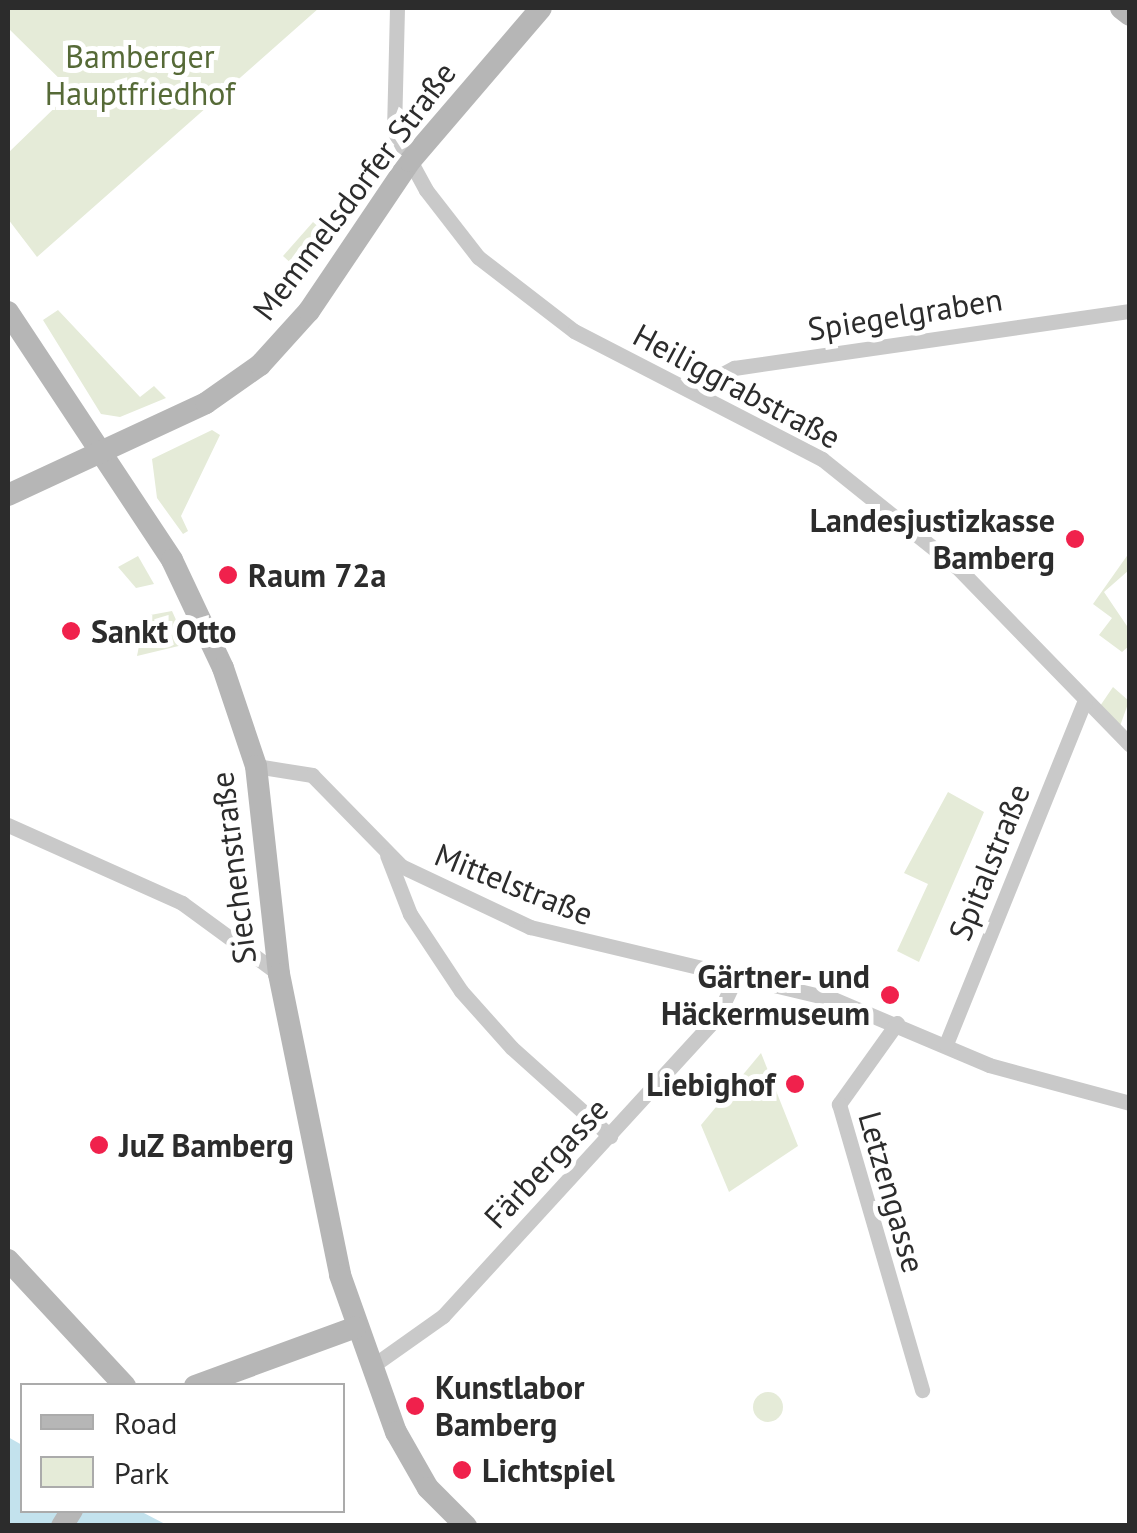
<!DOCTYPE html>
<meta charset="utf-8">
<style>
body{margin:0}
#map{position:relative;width:1137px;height:1533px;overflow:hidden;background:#fff;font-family:"PT Sans",sans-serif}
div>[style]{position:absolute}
.green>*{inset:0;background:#e5ebd8}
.round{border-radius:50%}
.water>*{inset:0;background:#c3e2ed}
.street>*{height:15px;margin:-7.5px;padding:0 7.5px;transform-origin:7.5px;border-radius:7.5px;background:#c9c9c9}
.secondary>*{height:22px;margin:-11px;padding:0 11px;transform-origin:11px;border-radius:11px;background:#b6b6b6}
.dots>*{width:28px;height:28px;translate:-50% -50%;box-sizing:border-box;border:5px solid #fff;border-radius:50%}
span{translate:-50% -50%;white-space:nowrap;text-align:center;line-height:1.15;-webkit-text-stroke:10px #fff;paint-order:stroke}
.park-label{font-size:32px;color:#566a37}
.street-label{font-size:32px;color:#2c2c2c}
.poi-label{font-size:32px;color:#2c2c2c;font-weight:700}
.right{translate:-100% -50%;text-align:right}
.left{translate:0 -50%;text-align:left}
.frame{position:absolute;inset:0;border:10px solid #2c2c2c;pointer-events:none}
.legend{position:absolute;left:20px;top:1383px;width:325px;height:130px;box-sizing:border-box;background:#fff;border:2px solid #ababab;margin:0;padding:12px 18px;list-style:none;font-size:30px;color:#2c2c2c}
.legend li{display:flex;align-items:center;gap:20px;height:50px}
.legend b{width:50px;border:2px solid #ababab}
</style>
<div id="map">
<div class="green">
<div style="clip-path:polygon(8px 8px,319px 8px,37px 257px,8px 219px,8px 153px,72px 91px,8px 28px)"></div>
<div style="clip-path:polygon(313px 222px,323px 231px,293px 265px,283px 256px)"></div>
<div style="clip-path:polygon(58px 310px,140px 397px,154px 386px,166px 398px,120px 417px,101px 414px,43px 320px)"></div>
<div style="clip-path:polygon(212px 430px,220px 435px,181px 516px,188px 531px,183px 534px,157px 498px,152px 459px)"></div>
<div style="clip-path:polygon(1129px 553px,1129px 570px,1104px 592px,1129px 629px,1129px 646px,1122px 652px,1099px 635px,1112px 618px,1093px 604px)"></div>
<div style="clip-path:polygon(138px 556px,154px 584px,136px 588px,118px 567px)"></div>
<div style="clip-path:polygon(172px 611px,187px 644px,137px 656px,145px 616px)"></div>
<div style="clip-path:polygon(1113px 687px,1129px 701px,1120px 726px,1100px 706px)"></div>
<div style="clip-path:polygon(948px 792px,984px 812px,919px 962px,897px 951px,928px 884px,904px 873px)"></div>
<div style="clip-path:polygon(761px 1053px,798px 1146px,729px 1192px,701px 1125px)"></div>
<div class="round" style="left:753px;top:1392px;width:30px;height:30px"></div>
</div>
<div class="water">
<div style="clip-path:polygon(8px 1437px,22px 1445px,22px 1510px,140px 1511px,167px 1525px,8px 1525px)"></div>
</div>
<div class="street">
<div style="left:397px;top:8px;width:123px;rotate:91.4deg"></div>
<div style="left:394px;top:131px;width:67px;rotate:61.5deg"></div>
<div style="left:426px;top:190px;width:85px;rotate:52.2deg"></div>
<div style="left:478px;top:257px;width:121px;rotate:37.6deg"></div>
<div style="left:574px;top:331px;width:279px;rotate:27.3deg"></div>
<div style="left:822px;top:459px;width:173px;rotate:38.7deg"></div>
<div style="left:957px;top:567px;width:248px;rotate:45.8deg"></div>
<div style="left:701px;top:396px;width:19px;rotate:-58deg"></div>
<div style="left:711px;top:380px;width:26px;rotate:-28deg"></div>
<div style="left:734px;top:368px;width:400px;rotate:-8.2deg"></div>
<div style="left:256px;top:766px;width:57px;rotate:9.1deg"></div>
<div style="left:312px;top:775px;width:127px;rotate:45.6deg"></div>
<div style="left:401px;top:866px;width:143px;rotate:25.3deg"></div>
<div style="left:530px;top:927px;width:311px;rotate:13.4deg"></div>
<div style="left:833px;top:999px;width:169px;rotate:22.9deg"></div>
<div style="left:989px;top:1065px;width:146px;rotate:15.1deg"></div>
<div style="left:8px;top:825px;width:191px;rotate:24.1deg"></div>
<div style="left:182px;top:903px;width:120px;rotate:36.2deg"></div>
<div style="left:387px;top:855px;width:63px;rotate:68.7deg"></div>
<div style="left:410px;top:914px;width:92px;rotate:56.5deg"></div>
<div style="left:461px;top:991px;width:76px;rotate:48.2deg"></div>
<div style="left:512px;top:1048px;width:132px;rotate:41.9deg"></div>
<div style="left:897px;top:1023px;width:100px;rotate:125.6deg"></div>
<div style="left:839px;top:1104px;width:298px;rotate:73.8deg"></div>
<div style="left:946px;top:1044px;width:371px;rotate:-68deg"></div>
<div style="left:371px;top:1367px;width:88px;rotate:-35.3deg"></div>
<div style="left:443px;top:1316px;width:406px;rotate:-47.5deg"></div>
<div style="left:717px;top:1017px;width:47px;rotate:-64.5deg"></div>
</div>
<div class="secondary">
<div style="left:1121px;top:8px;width:11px;rotate:38deg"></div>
<div style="left:8px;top:312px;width:297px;rotate:56.5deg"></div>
<div style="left:172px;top:560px;width:119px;rotate:64.7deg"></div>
<div style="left:223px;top:668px;width:103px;rotate:71.4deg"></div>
<div style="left:256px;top:766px;width:209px;rotate:83.7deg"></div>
<div style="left:279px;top:974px;width:307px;rotate:78.5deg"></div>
<div style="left:340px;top:1275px;width:167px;rotate:70.4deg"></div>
<div style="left:396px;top:1432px;width:64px;rotate:60.3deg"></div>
<div style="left:428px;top:1488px;width:54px;rotate:45deg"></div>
<div style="left:8px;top:495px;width:218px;rotate:-24.9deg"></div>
<div style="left:206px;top:403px;width:66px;rotate:-35.1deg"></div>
<div style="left:260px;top:365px;width:73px;rotate:-47.8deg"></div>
<div style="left:309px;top:311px;width:181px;rotate:-56deg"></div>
<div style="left:410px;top:161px;width:201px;rotate:-49.4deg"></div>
<div style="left:8px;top:1260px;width:172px;rotate:47.1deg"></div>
<div style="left:195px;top:1386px;width:171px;rotate:-20.1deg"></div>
<div style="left:62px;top:1526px;width:19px;rotate:-58deg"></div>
</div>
<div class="dots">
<div style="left:1075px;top:539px;background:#f0214c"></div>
<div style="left:228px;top:575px;background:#f0214c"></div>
<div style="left:71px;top:631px;background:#f0214c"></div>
<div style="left:890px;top:995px;background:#f0214c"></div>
<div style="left:795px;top:1084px;background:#f0214c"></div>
<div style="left:99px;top:1145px;background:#f0214c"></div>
<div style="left:415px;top:1406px;background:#f0214c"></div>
<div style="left:462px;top:1470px;background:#f0214c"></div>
</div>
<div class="park-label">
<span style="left:140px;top:75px">Bamberger<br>Hauptfriedhof</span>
</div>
<div class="street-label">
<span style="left:354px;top:191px;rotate:-53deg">Memmelsdorfer Straße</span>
<span style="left:905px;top:314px;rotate:-9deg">Spiegelgraben</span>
<span style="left:737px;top:386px;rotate:28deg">Heiliggrabstraße</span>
<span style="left:989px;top:862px;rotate:-68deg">Spitalstraße</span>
<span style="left:233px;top:868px;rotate:-97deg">Siechenstraße</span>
<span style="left:514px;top:884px;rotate:22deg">Mittelstraße</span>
<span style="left:546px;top:1163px;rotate:-47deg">Färbergasse</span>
<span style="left:892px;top:1192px;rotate:74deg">Letzengasse</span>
</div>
<div class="poi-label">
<span class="right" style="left:1055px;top:539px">Landesjustizkasse<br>Bamberg</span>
<span class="left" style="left:248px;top:575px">Raum 72a</span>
<span class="left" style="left:91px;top:631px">Sankt Otto</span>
<span class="right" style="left:870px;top:995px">Gärtner- und<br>Häckermuseum</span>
<span class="right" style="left:775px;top:1084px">Liebighof</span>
<span class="left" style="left:119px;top:1145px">JuZ Bamberg</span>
<span class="left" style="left:435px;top:1406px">Kunstlabor<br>Bamberg</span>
<span class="left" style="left:482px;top:1470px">Lichtspiel</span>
</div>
<div class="frame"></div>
<ul class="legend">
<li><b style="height:12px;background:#b6b6b6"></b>Road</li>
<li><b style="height:28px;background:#e5ebd8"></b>Park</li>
</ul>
</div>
